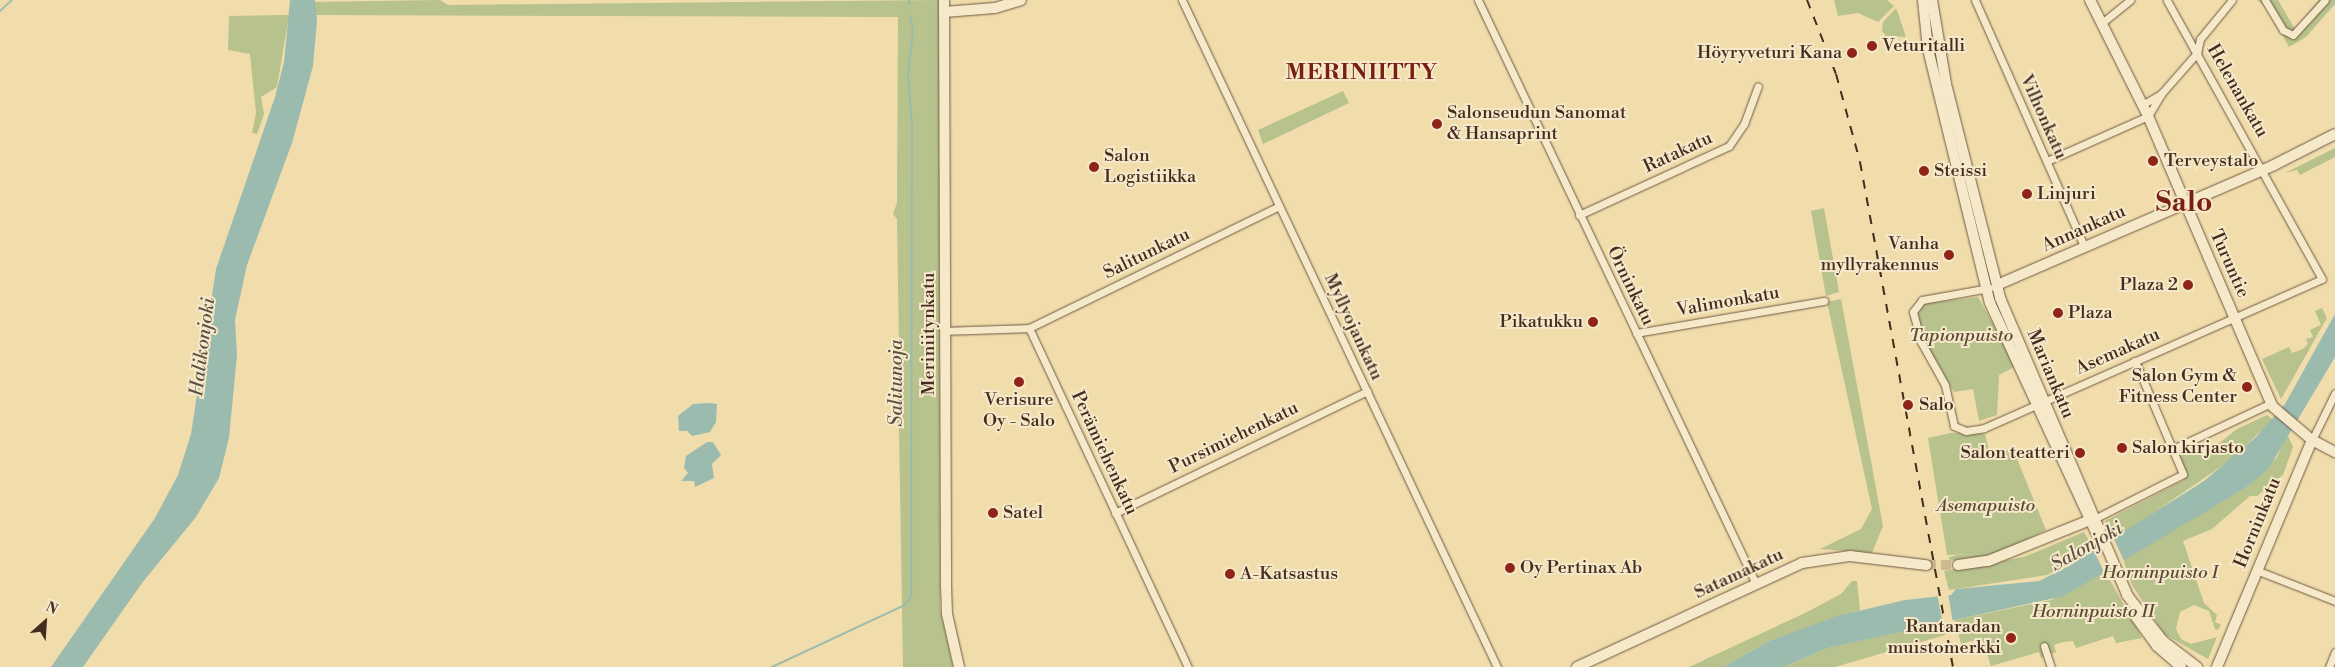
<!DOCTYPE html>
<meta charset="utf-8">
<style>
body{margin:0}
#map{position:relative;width:2335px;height:667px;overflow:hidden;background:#f1ddac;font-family:"Libre Bodoni",serif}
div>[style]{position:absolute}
.green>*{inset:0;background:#b7c28c}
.water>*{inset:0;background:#9bbbae}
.pier>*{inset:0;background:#f1ddac}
.stream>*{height:2px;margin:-1px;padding:0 1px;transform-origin:1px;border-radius:1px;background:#9bbbae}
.secondary-tunnel>*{height:10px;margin-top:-5px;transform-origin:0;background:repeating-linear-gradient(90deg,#ceba90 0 10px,transparent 0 15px)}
.roads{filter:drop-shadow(0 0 1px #6f5843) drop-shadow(0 0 1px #6f5843)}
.street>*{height:7px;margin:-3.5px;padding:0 3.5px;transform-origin:3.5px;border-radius:3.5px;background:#f6e9c9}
.secondary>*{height:10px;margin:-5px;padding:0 5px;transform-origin:5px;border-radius:5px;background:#f6e9c9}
.rail>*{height:2px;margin-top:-1px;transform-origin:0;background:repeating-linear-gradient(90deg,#442c20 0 9px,transparent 0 18px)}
.dots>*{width:14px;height:14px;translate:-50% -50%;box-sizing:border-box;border:2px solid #f6e9c9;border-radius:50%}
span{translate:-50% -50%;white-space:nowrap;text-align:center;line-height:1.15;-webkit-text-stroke:4px #f6e9c9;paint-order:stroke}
.poi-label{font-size:18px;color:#442c20}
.left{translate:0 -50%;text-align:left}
.right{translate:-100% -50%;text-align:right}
.street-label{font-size:18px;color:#442c20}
.park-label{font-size:18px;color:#5b4a36;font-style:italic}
.water-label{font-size:19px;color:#5a5044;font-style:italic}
.district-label{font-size:22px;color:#7a1f14;font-weight:700;letter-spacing:1px}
.town-label{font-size:28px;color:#7a1f14;font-weight:700}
.north{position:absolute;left:20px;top:597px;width:50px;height:50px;-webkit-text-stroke:4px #f6e9c9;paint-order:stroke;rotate:26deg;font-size:14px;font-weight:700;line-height:20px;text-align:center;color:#442c20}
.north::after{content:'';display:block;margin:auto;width:18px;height:22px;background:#442c20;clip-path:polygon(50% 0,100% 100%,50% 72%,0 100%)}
</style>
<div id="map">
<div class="green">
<div style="clip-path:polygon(440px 0,448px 5px,939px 0,940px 609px,953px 667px,903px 667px,899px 428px,895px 424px,900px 410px,897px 219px,893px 214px,897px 203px,898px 17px,309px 15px,311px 2px)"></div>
<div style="clip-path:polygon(1834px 0,1887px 0,1894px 6px,1878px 22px,1858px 13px,1838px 16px)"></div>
<div style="clip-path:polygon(2257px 0,2278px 0,2295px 29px,2319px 0,2335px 0,2335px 4px,2306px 37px,2289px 47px,2267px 8px)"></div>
<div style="clip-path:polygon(1896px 8px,1898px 13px,1906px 37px,1886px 36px,1882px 31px,1883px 22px)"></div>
<div style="clip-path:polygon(289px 15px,277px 87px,261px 97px,264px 114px,257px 134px,252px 133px,256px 113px,250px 54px,228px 50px,229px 16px)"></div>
<div style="clip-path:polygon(1343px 91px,1349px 103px,1263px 144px,1258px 130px)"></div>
<div style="clip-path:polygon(2335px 148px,2335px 157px,2300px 175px,2297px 170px,2285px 173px)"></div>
<div style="clip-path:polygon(1824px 208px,1839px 292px,1826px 296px,1811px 211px)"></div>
<div style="clip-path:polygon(1978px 297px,2016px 366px,1999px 375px,1997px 415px,1979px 421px,1973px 389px,1954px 392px,1922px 338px,1916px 311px,1921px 304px)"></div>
<div style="clip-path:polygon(1841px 299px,1883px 526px,1872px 553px,1820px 549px,1861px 529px,1872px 509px,1827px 302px)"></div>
<div style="clip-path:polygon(2322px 308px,2327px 318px,2281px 399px,2262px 359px,2289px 347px,2292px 353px,2303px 349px,2308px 344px,2306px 339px,2313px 337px,2310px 330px,2321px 325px,2315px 311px)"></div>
<div style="clip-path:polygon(2267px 415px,2273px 420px,2229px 461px,2114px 540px,2105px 521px,2184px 480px,2185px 470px,2177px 451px,2195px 443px,2202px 457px,2237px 429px)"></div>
<div style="clip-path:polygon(1951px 433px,1985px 434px,1990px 454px,2013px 449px,2046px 530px,1998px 554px,1950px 561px,1949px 557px,1957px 555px,1994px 553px,1947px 555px,1928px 438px)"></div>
<div style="clip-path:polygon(2287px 434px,2293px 447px,2283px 475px,2257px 496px,2250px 496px,2212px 529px,2183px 541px,2204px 603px,2217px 615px,2215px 622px,2221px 625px,2218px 630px,2215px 629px,2209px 611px,2194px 605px,2180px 612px,2176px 629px,2181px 639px,2191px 644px,2217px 637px,2208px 659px,2164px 634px,2132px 585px,2123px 559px,2247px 487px,2277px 457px)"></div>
<div style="clip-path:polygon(2084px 532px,2095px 551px,2047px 575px,1949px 590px,1944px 571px,2024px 557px)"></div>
<div style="clip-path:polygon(2105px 571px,2142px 638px,2116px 643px,2113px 636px,2076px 648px,2073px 641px,2063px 642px,2054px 645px,2056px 652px,2041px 658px,2039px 652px,1991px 666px,1982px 638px,1961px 644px,1955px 620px,2051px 600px)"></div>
<div style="clip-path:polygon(1852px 581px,1857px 581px,1860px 610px,1769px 641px,1723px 667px,1689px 667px,1803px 614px,1841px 594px)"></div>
<div style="clip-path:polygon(1943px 622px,1945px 635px,1835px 667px,1783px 667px,1828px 648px)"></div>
</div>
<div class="water">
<div style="clip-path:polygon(290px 0,315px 0,317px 21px,313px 66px,292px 143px,247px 265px,235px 320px,237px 355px,229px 438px,219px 478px,196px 517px,142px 583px,83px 667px,51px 667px,155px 518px,178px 475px,191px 434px,216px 269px,275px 97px,284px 62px)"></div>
<div style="clip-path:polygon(2335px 314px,2335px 357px,2269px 468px,2247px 487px,2064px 596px,1828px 648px,1783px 667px,1723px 667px,1769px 641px,1837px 616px,1905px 600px,1951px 595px,1956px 589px,2039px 581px,2069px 566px,2204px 481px,2256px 437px,2285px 404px)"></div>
<div style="clip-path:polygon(710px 403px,717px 404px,716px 422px,710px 432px,692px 436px,687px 431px,679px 431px,678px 416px,693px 404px)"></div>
<div style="clip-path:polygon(707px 442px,713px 442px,721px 455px,712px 464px,714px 478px,695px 487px,694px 481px,681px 481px,688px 473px,684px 468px,686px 456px)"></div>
</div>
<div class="pier">
<div style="clip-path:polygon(2113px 537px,2124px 561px,2105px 574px,2093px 549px)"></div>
<div style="clip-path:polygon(1948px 593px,1953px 623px,1943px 625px,1937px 594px)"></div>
</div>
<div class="stream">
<div style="left:909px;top:5px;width:5px;rotate:-90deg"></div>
<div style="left:0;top:11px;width:16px;rotate:-43deg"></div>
<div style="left:772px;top:667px;width:147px;rotate:-25deg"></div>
<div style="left:905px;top:605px;width:11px;rotate:-56deg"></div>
<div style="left:911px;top:596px;width:470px;rotate:-89.9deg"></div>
<div style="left:912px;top:126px;width:52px;rotate:-94.4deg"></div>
<div style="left:908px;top:74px;width:44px;rotate:-83.5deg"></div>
<div style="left:913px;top:30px;width:15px;rotate:-101deg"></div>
</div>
<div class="secondary-tunnel">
<div style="left:1926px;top:565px;width:32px"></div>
</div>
<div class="roads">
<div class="street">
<div style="left:1182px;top:0;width:738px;rotate:64.72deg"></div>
<div style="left:1478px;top:0;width:647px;rotate:64.54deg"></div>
<div style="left:1975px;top:0;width:269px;rotate:66.1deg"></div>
<div style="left:2265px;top:0;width:35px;rotate:59deg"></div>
<div style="left:2283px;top:30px;width:11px;rotate:27deg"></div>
<div style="left:2293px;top:35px;width:47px;rotate:-47.6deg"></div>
<div style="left:2103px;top:22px;width:35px;rotate:-39deg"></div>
<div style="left:2142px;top:105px;width:22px;rotate:-30deg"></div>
<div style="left:2047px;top:161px;width:111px;rotate:-24deg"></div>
<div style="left:2148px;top:116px;width:26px;rotate:-59deg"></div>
<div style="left:2161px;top:94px;width:55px;rotate:-48.7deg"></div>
<div style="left:2197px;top:53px;width:14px;rotate:-78deg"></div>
<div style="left:2200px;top:39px;width:50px;rotate:-50.6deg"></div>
<div style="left:1579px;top:215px;width:165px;rotate:-24.7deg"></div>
<div style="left:1729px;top:146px;width:27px;rotate:-56deg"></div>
<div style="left:1744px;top:124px;width:40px;rotate:-69.8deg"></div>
<div style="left:1989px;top:288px;width:68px;rotate:169.8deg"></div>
<div style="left:1922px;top:300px;width:15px;rotate:127deg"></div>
<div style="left:1913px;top:312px;width:31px;rotate:75deg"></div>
<div style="left:1921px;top:342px;width:49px;rotate:60.8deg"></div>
<div style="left:1945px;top:385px;width:42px;rotate:77.6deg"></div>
<div style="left:1954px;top:426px;width:13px;rotate:23deg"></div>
<div style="left:1966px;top:431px;width:18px;rotate:-9deg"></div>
<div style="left:1984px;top:428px;width:369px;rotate:-23.8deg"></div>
<div style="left:2322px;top:279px;width:319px;rotate:-119.1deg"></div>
<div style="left:1029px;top:328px;width:278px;rotate:-26deg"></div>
<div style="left:945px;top:331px;width:84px;rotate:-2deg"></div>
<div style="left:1029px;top:328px;width:374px;rotate:64.9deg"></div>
<div style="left:1636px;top:333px;width:191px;rotate:-9.7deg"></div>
<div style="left:2312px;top:440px;width:52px;rotate:-63.9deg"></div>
<div style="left:2173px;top:449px;width:108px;rotate:-25.1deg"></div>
<div style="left:1115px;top:513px;width:280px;rotate:-25.8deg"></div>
<div style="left:2096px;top:518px;width:97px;rotate:-26.8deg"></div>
<div style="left:2183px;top:474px;width:123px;rotate:-113deg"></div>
<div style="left:2256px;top:570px;width:85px;rotate:21.4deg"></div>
<div style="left:2044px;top:646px;width:22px;rotate:72deg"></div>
<div style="left:2329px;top:667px;width:16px;rotate:-68deg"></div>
</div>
<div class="secondary">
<div style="left:944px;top:0;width:585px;rotate:89.8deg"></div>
<div style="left:946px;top:585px;width:29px;rotate:88deg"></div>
<div style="left:947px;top:614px;width:54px;rotate:77.2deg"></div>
<div style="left:1923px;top:0;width:49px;rotate:84.2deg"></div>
<div style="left:1928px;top:49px;width:261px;rotate:76.3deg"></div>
<div style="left:1990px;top:303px;width:255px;rotate:65.2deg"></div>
<div style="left:1932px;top:0;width:85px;rotate:80.5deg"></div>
<div style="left:1946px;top:84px;width:221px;rotate:75.8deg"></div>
<div style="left:2000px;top:298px;width:323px;rotate:66.8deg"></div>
<div style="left:2127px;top:595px;width:58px;rotate:52deg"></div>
<div style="left:2163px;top:641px;width:43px;rotate:37.4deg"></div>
<div style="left:2090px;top:0;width:130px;rotate:63.4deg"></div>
<div style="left:2148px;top:116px;width:315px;rotate:66.8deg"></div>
<div style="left:2272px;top:406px;width:52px;rotate:40.4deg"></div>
<div style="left:2312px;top:440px;width:26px;rotate:28deg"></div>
<div style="left:944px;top:12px;width:51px;rotate:-4.5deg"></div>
<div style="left:995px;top:8px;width:27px;rotate:-17deg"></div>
<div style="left:1997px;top:285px;width:302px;rotate:-23.4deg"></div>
<div style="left:2274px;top:165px;width:68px;rotate:-26.9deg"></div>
<div style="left:1958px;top:565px;width:30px;rotate:-8deg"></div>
<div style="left:1988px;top:561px;width:115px;rotate:-21.9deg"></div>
<div style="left:2136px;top:617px;width:36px;rotate:54deg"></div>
<div style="left:2157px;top:646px;width:32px;rotate:41deg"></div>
<div style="left:1577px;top:667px;width:248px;rotate:-24.8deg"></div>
<div style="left:1802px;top:563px;width:49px;rotate:-8.3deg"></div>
<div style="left:1850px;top:556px;width:77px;rotate:6.8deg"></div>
<div style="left:2217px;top:667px;width:246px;rotate:-67.3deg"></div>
</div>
</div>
<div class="rail">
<div style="left:1807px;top:0;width:79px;rotate:68.6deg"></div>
<div style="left:1836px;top:74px;width:91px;rotate:74.7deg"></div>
<div style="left:1860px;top:162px;width:513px;rotate:79.57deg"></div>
</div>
<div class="dots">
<div style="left:1872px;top:46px;background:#8f2418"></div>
<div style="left:1852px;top:53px;background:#8f2418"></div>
<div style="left:1437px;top:124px;background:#8f2418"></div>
<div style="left:2153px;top:161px;background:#8f2418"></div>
<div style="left:1094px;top:167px;background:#8f2418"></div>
<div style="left:1924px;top:171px;background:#8f2418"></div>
<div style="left:2027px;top:194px;background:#8f2418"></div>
<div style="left:1949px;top:255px;background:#8f2418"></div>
<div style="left:2188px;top:285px;background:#8f2418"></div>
<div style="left:2058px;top:313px;background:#8f2418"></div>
<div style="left:1593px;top:322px;background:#8f2418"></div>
<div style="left:1019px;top:382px;background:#8f2418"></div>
<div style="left:2247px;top:387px;background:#8f2418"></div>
<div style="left:1908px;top:405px;background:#8f2418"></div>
<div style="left:2122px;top:448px;background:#8f2418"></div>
<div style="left:2080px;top:453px;background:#8f2418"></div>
<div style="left:993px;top:513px;background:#8f2418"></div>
<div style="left:1510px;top:568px;background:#8f2418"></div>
<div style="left:1230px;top:574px;background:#8f2418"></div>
<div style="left:2011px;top:638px;background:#8f2418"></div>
</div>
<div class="poi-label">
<span class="left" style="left:1882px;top:46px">Veturitalli</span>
<span class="right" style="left:1842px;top:53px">Höyryveturi Kana</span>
<span class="left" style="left:1447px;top:124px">Salonseudun Sanomat<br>&amp; Hansaprint</span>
<span class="left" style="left:1104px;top:167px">Salon<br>Logistiikka</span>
<span class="left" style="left:2164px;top:161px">Terveystalo</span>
<span class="left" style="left:1934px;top:171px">Steissi</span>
<span class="left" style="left:2037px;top:194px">Linjuri</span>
<span class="right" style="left:1939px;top:255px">Vanha<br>myllyrakennus</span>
<span class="right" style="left:2178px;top:285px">Plaza 2</span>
<span class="left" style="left:2068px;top:313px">Plaza</span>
<span class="right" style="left:1583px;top:322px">Pikatukku</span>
<span class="right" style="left:2237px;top:387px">Salon Gym &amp;<br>Fitness Center</span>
<span style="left:1019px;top:411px">Verisure<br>Oy - Salo</span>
<span class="left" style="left:1919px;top:405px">Salo</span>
<span class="left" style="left:2132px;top:448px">Salon kirjasto</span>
<span class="right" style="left:2070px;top:453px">Salon teatteri</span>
<span class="left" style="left:1003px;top:513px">Satel</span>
<span class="left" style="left:1520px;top:568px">Oy Pertinax Ab</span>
<span class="left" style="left:1240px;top:574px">A-Katsastus</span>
<span class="right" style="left:2001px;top:638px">Rantaradan<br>muistomerkki</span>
</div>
<div class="street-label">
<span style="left:2237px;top:91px;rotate:60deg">Helenankatu</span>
<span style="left:2043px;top:117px;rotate:66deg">Vilhonkatu</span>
<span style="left:1678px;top:153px;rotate:-25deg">Ratakatu</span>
<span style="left:2084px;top:229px;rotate:-24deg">Annankatu</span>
<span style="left:1147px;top:254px;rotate:-26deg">Salitunkatu</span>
<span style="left:2229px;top:264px;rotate:66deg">Turuntie</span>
<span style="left:1630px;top:286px;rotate:64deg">Örninkatu</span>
<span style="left:1728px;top:302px;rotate:-10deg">Valimonkatu</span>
<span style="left:1353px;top:327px;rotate:65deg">Myllyojankatu</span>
<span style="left:929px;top:334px;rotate:-90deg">Meriniitynkatu</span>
<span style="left:2118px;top:352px;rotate:-24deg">Asemakatu</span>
<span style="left:2050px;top:374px;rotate:67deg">Mariankatu</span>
<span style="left:1234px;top:438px;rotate:-26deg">Pursimiehenkatu</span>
<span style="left:1104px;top:453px;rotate:65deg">Perämiehenkatu</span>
<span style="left:2258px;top:523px;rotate:-68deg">Horninkatu</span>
<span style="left:1739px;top:574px;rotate:-25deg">Satamakatu</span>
</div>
<div class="park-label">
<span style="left:1961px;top:336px">Tapionpuisto</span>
<span style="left:1986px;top:506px">Asemapuisto</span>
<span style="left:2160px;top:573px">Horninpuisto I</span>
<span style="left:2093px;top:612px">Horninpuisto II</span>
</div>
<div class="water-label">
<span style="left:203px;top:347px;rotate:-83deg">Halikonjoki</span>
<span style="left:897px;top:383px;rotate:-90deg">Salitunoja</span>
<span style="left:2087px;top:547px;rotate:-30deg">Salonjoki</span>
</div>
<div class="district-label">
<span style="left:1362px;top:73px">MERINIITTY</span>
</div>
<div class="town-label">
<span style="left:2184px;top:203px">Salo</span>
</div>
<div class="north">N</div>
</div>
